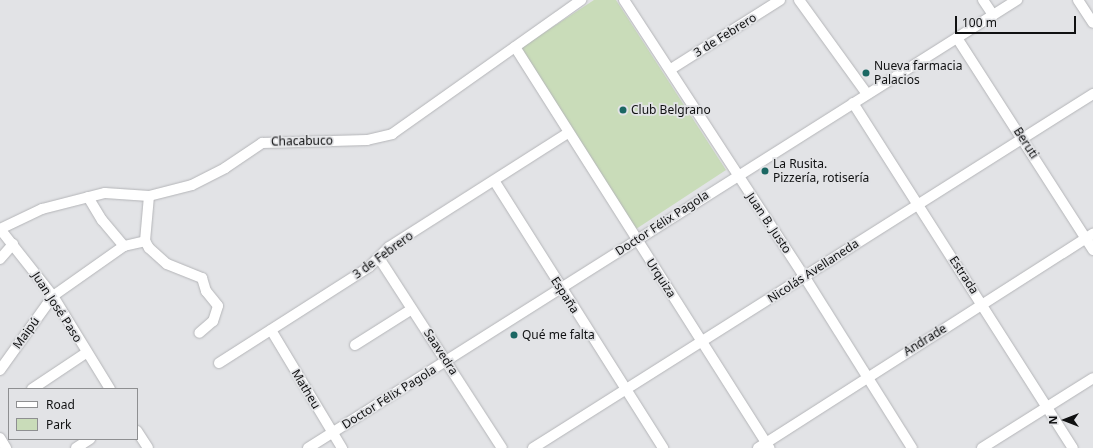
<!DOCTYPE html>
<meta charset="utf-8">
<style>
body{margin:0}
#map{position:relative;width:1093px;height:448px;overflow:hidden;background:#e2e3e6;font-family:"Noto Sans",sans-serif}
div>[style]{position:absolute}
.green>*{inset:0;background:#c9dcb9}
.roads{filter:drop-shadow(0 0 1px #b4b5b8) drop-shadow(0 0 1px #b4b5b8)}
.minor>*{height:10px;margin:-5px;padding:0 5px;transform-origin:5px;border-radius:5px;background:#fff}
.dots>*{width:11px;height:11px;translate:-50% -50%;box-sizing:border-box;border:2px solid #e2e3e6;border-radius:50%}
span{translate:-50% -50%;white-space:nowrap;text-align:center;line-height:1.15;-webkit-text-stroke:3.5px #e2e3e6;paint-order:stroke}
.street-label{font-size:12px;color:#101112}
.poi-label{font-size:12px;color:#101112}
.left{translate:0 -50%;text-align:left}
.legend{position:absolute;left:8px;top:388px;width:130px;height:52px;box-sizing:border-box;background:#e2e3e6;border:1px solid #8e8f91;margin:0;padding:5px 7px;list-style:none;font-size:12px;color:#101112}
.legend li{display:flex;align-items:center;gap:8px;height:20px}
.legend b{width:20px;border:1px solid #8e8f91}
.north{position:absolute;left:1045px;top:400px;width:40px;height:40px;-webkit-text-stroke:3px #e2e3e6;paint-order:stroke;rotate:270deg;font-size:11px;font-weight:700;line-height:16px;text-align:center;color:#101112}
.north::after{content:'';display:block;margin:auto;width:14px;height:18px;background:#101112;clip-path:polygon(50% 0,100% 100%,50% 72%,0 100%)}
.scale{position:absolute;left:955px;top:16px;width:121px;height:18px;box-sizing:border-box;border:2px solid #101112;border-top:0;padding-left:5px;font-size:12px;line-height:14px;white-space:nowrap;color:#101112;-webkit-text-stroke:3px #e2e3e6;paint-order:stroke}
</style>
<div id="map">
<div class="green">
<div style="clip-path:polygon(594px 0,616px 0,726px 170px,636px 229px,519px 49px)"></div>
</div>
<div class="roads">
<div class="minor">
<div style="left:624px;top:0;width:330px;rotate:56.9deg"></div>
<div style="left:804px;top:276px;width:203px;rotate:57.9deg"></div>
<div style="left:799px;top:0;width:116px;rotate:54.1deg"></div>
<div style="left:983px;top:0;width:18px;rotate:56deg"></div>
<div style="left:1078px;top:0;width:27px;rotate:57deg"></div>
<div style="left:957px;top:38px;width:252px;rotate:57.3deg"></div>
<div style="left:515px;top:47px;width:475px;rotate:57.6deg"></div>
<div style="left:671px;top:69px;width:129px;rotate:-32.3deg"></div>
<div style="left:853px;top:103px;width:409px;rotate:57.5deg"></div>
<div style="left:495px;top:182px;width:315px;rotate:57.7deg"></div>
<div style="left:149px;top:196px;width:45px;rotate:95.1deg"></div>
<div style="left:145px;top:241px;width:8px;rotate:60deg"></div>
<div style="left:149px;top:248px;width:24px;rotate:42deg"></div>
<div style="left:167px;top:264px;width:38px;rotate:22deg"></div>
<div style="left:202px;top:278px;width:14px;rotate:73deg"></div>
<div style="left:206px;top:291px;width:19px;rotate:51deg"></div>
<div style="left:218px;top:306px;width:16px;rotate:108deg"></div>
<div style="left:213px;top:321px;width:18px;rotate:139deg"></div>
<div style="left:88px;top:197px;width:27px;rotate:59deg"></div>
<div style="left:102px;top:220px;width:34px;rotate:50deg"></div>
<div style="left:379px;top:258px;width:226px;rotate:57.1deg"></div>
<div style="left:0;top:259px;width:20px;rotate:-49deg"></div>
<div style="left:271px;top:330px;width:138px;rotate:59deg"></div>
<div style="left:355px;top:345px;width:67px;rotate:-32.3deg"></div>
<div style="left:219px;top:363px;width:178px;rotate:-32.6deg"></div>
<div style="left:369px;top:267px;width:28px;rotate:-45deg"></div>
<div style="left:389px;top:247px;width:212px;rotate:-32.5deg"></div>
<div style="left:0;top:370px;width:91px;rotate:-54.4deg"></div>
<div style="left:53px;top:296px;width:87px;rotate:-35.2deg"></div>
<div style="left:124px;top:246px;width:22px;rotate:-13deg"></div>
<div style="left:32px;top:389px;width:65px;rotate:-33.7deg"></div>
<div style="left:110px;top:389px;width:109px;rotate:-121.5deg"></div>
<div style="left:53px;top:296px;width:85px;rotate:-128.3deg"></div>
<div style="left:0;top:229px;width:47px;rotate:-25.5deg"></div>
<div style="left:42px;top:209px;width:65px;rotate:-14.3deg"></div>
<div style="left:105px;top:193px;width:44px;rotate:3.9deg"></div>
<div style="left:149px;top:196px;width:44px;rotate:-14.3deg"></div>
<div style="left:192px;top:185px;width:37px;rotate:-27deg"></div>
<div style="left:225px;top:168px;width:45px;rotate:-34deg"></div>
<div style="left:262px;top:143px;width:105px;rotate:-1.6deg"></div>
<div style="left:367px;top:140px;width:26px;rotate:-13deg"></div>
<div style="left:392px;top:134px;width:232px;rotate:-35.3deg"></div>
<div style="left:137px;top:431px;width:20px;rotate:57deg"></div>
<div style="left:0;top:438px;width:12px;rotate:59deg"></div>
<div style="left:76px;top:448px;width:17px;rotate:-33deg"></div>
<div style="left:308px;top:448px;width:839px;rotate:-32.29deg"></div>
<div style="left:533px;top:448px;width:663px;rotate:-32.3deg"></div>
<div style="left:758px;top:448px;width:398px;rotate:-32.6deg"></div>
<div style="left:982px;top:448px;width:131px;rotate:-32.2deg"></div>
</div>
</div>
<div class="dots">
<div style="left:866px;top:73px;background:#1b6763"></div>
<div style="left:623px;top:110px;background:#1b6763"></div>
<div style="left:765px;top:171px;background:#1b6763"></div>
<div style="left:514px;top:335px;background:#1b6763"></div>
</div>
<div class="street-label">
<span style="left:725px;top:35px;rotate:-32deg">3 de Febrero</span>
<span style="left:302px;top:141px;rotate:-1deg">Chacabuco</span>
<span style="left:1026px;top:143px;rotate:57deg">Beruti</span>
<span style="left:662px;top:223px;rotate:-33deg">Doctor Félix Pagola</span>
<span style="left:769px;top:223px;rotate:56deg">Juan B. Justo</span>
<span style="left:383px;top:255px;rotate:-36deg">3 de Febrero</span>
<span style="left:813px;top:271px;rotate:-33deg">Nicolás Avellaneda</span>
<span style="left:964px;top:275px;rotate:57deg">Estrada</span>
<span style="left:661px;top:278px;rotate:57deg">Urquiza</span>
<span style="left:565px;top:295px;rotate:57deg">España</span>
<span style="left:57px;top:307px;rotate:57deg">Juan José Paso</span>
<span style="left:26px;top:333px;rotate:-54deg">Maipú</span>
<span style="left:925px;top:340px;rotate:-32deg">Andrade</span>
<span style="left:441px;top:352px;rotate:57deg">Saavedra</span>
<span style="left:306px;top:389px;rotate:59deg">Matheu</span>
<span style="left:389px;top:397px;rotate:-32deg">Doctor Félix Pagola</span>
</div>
<div class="poi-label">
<span class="left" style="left:874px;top:73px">Nueva farmacia<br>Palacios</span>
<span class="left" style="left:631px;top:110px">Club Belgrano</span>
<span class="left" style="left:773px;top:171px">La Rusita.<br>Pizzería, rotisería</span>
<span class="left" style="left:522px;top:335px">Qué me falta</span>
</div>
<ul class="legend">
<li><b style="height:5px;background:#fff"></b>Road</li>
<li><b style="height:11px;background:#c9dcb9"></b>Park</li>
</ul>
<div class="north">N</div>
<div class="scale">100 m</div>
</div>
